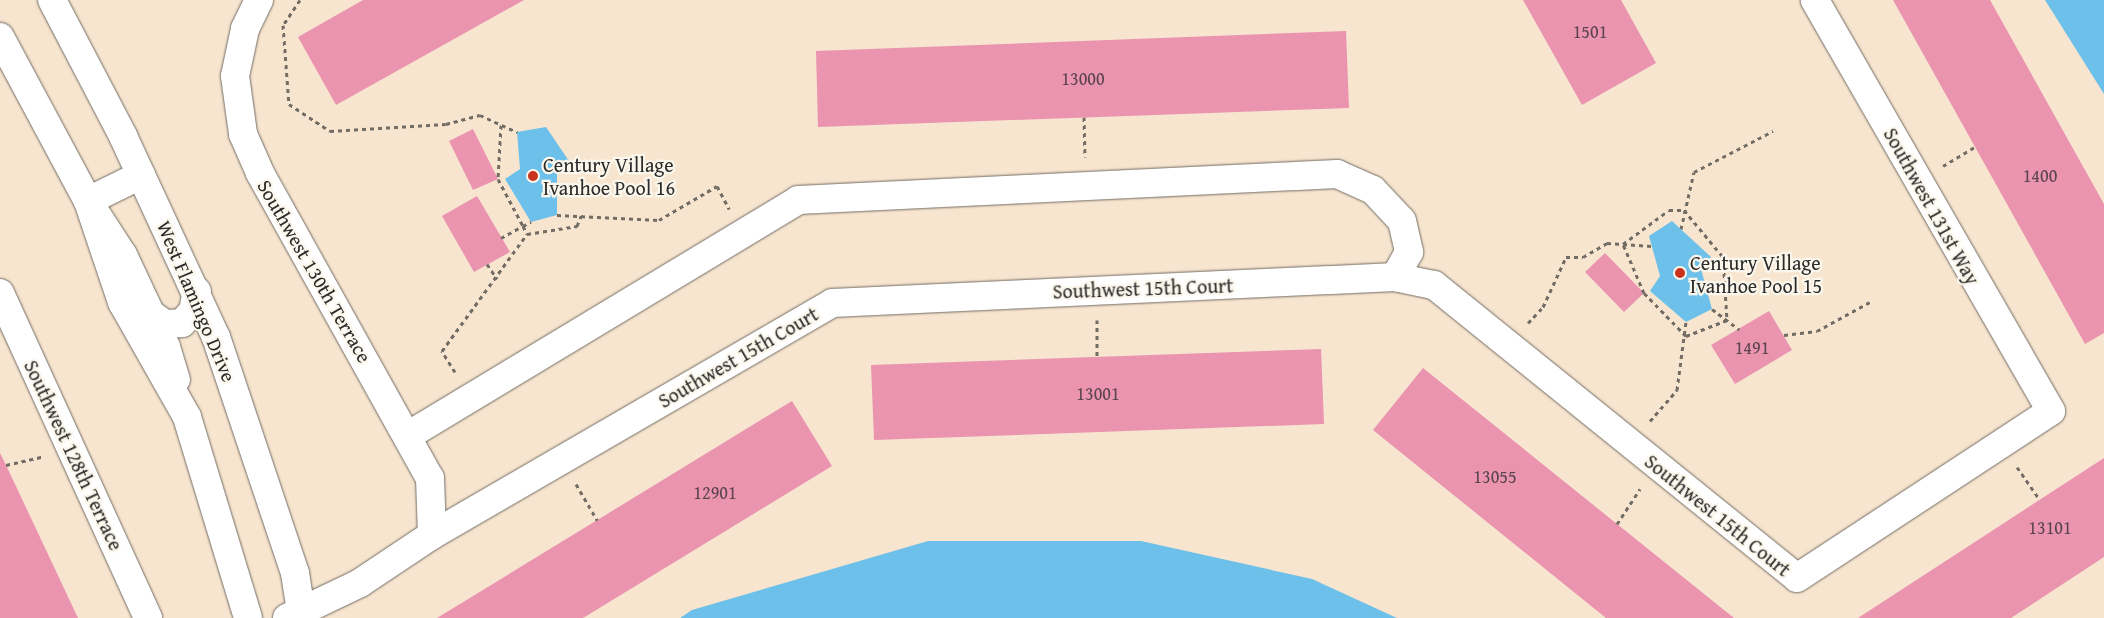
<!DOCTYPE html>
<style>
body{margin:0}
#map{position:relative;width:2104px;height:618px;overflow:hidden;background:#f7e5cf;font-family:"Gentium Book Plus",serif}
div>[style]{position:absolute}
.water>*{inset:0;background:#6dc0e9}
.building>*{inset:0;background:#ea94b0}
.path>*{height:3px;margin-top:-1.5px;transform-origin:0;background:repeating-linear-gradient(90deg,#726c64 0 4px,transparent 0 8px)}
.roads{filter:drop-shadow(0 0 1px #726c64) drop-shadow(0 0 1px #726c64)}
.minor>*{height:28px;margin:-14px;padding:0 14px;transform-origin:14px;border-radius:14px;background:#fff}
.dots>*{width:14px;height:14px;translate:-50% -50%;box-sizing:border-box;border:2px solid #fbf7ec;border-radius:50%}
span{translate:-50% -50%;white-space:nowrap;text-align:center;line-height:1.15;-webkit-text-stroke:4.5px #fbf7ec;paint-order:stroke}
.number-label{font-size:18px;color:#5b454c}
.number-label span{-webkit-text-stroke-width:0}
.poi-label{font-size:20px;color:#2b2b2b}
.left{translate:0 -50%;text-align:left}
.street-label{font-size:20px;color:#2b2b2b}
</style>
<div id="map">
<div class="water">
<div style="clip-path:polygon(2045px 0,2104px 0,2104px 94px)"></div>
<div style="clip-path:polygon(546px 127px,571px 164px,557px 173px,557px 215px,531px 222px,505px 179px,520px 169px,517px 132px)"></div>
<div style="clip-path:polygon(1672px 221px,1711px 257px,1701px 269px,1712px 309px,1686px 322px,1650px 291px,1660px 276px,1649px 236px)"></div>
<div style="clip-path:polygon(928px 541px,1141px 541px,1312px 579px,1397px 618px,680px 618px,692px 610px)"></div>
</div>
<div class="building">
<div style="clip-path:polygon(363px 0,524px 0,336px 105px,298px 37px)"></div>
<div style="clip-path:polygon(1523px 0,1621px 0,1656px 63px,1582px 105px)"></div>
<div style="clip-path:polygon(1893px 0,1990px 0,2104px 204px,2104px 333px,2085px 344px)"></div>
<div style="clip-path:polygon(1346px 31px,1349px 108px,818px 127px,816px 51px)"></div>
<div style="clip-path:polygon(473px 129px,498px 179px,473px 190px,449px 141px)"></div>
<div style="clip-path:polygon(477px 196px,510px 252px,474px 272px,442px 216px)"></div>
<div style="clip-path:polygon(1605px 253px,1644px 293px,1624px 312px,1585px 272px)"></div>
<div style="clip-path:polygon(1769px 311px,1792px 350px,1735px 384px,1711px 345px)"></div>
<div style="clip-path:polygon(1321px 349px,1324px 424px,874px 440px,871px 365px)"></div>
<div style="clip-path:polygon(1423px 368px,1617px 524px,1734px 618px,1606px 618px,1373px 430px)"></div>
<div style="clip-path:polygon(792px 401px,832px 466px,583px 618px,437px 618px)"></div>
<div style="clip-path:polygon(0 453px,6px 465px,78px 618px,0 618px)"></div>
<div style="clip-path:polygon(2104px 458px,2104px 557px,2011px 618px,1858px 618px)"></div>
</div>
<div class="path">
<div style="left:300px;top:0;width:30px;rotate:124deg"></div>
<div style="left:283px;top:25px;width:79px;rotate:85.7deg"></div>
<div style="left:289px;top:104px;width:49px;rotate:33.4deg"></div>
<div style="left:330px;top:131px;width:116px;rotate:-3.5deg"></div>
<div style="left:446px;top:124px;width:35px;rotate:-15deg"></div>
<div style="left:480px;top:115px;width:41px;rotate:24.7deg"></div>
<div style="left:1084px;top:117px;width:40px;rotate:88.6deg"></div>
<div style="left:501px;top:125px;width:54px;rotate:93.2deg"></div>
<div style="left:498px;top:179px;width:53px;rotate:62deg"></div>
<div style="left:523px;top:226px;width:9px;rotate:-27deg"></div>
<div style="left:1943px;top:166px;width:37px;rotate:-31deg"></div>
<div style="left:1669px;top:210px;width:15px"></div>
<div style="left:1684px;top:210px;width:61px;rotate:50.3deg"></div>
<div style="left:1723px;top:257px;width:63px;rotate:86.4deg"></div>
<div style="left:1727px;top:320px;width:44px;rotate:158.7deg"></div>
<div style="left:1686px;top:336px;width:60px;rotate:-134.3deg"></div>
<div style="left:1644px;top:293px;width:53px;rotate:-113.2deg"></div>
<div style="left:1623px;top:244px;width:57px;rotate:-36.5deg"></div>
<div style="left:557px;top:215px;width:102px;rotate:2.8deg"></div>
<div style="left:659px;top:220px;width:67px;rotate:-30.4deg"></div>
<div style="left:717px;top:186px;width:26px;rotate:62deg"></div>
<div style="left:1681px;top:229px;width:58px;rotate:-77.2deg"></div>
<div style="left:1694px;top:172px;width:89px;rotate:-27.4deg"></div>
<div style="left:527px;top:234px;width:51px;rotate:-9.1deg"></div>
<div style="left:577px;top:226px;width:11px;rotate:-68deg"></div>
<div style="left:501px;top:238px;width:25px;rotate:-29deg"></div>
<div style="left:523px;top:226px;width:9px;rotate:63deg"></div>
<div style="left:487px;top:264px;width:18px;rotate:56deg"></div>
<div style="left:1712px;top:309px;width:34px;rotate:37deg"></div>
<div style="left:1097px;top:320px;width:37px;rotate:90deg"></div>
<div style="left:1528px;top:323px;width:22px;rotate:-47deg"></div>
<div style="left:1543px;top:307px;width:55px;rotate:-65.3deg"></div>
<div style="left:1566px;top:257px;width:17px"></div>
<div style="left:1583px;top:257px;width:28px;rotate:-30deg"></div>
<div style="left:1607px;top:243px;width:45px;rotate:3.8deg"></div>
<div style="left:1784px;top:335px;width:33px;rotate:-7deg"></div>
<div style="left:1817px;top:331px;width:60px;rotate:-28.7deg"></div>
<div style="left:455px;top:372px;width:25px;rotate:-122deg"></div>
<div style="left:442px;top:351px;width:145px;rotate:-54deg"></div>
<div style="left:1650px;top:421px;width:41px;rotate:-48.9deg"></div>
<div style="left:1677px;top:390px;width:69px;rotate:-82.5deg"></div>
<div style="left:6px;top:465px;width:37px;rotate:-13deg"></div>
<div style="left:2017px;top:467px;width:40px;rotate:55.1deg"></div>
<div style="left:576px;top:484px;width:42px;rotate:59.7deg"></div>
<div style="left:1617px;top:524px;width:42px;rotate:-56.7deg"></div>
</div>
<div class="roads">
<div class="minor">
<div style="left:52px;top:0;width:153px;rotate:62.4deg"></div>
<div style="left:123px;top:136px;width:221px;rotate:65.2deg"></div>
<div style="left:216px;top:337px;width:249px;rotate:71.5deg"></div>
<div style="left:295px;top:573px;width:46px;rotate:81.2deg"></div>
<div style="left:259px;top:0;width:32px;rotate:116deg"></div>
<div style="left:245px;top:29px;width:48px;rotate:102deg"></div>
<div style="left:235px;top:76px;width:59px;rotate:82.1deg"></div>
<div style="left:243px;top:134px;width:43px;rotate:66.4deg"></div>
<div style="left:260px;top:173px;width:349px;rotate:60.9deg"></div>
<div style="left:430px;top:478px;width:57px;rotate:88deg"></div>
<div style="left:0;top:37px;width:186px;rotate:61.8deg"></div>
<div style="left:88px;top:201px;width:107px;rotate:71.4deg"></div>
<div style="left:122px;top:302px;width:132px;rotate:60.5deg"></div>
<div style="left:187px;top:417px;width:210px;rotate:73.1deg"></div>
<div style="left:141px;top:175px;width:59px;rotate:153.9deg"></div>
<div style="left:88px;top:201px;width:64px;rotate:57.1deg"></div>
<div style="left:123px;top:255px;width:102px;rotate:64.9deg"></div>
<div style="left:166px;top:347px;width:34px;rotate:73deg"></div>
<div style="left:0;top:293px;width:357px;rotate:65.5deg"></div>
<div style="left:151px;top:314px;width:17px;rotate:36deg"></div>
<div style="left:165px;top:324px;width:17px;rotate:-3deg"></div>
<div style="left:182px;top:323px;width:16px;rotate:-47deg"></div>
<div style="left:193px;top:311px;width:20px;rotate:-79deg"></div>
<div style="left:409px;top:435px;width:454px;rotate:-31.1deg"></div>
<div style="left:798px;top:200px;width:540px;rotate:-2.76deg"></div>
<div style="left:1337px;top:174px;width:39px;rotate:24deg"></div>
<div style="left:1373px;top:190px;width:42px;rotate:46.9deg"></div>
<div style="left:1402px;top:221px;width:32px;rotate:77deg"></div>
<div style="left:1409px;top:252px;width:29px;rotate:119deg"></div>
<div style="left:287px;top:618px;width:81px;rotate:-25.6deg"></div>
<div style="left:360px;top:583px;width:87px;rotate:-33.7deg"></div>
<div style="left:432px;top:535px;width:462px;rotate:-30.1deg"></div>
<div style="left:832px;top:303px;width:564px;rotate:-2.64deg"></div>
<div style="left:1395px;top:277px;width:40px;rotate:12deg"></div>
<div style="left:1434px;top:285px;width:466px;rotate:38.9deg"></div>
<div style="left:1797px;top:578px;width:304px;rotate:-33.3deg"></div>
<div style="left:2051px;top:411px;width:474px;rotate:-119.9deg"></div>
</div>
</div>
<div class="dots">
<div style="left:533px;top:176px;background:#c8321e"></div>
<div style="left:1680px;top:273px;background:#c8321e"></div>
</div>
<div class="number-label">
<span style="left:1590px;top:32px">1501</span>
<span style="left:1083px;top:79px">13000</span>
<span style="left:2040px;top:176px">1400</span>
<span style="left:1752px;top:348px">1491</span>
<span style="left:1098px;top:394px">13001</span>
<span style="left:1495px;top:477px">13055</span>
<span style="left:715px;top:493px">12901</span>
<span style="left:2050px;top:528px">13101</span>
</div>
<div class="poi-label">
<span class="left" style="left:543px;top:176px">Century Village<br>Ivanhoe Pool 16</span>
<span class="left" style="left:1690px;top:274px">Century Village<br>Ivanhoe Pool 15</span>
</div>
<div class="street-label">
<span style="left:1932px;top:206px;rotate:61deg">Southwest 131st Way</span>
<span style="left:315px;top:271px;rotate:60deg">Southwest 130th Terrace</span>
<span style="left:1143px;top:288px;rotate:-2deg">Southwest 15th Court</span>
<span style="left:197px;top:301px;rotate:67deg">West Flamingo Drive</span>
<span style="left:738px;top:357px;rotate:-30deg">Southwest 15th Court</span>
<span style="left:74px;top:455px;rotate:65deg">Southwest 128th Terrace</span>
<span style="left:1718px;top:515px;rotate:39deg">Southwest 15th Court</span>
</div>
</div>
